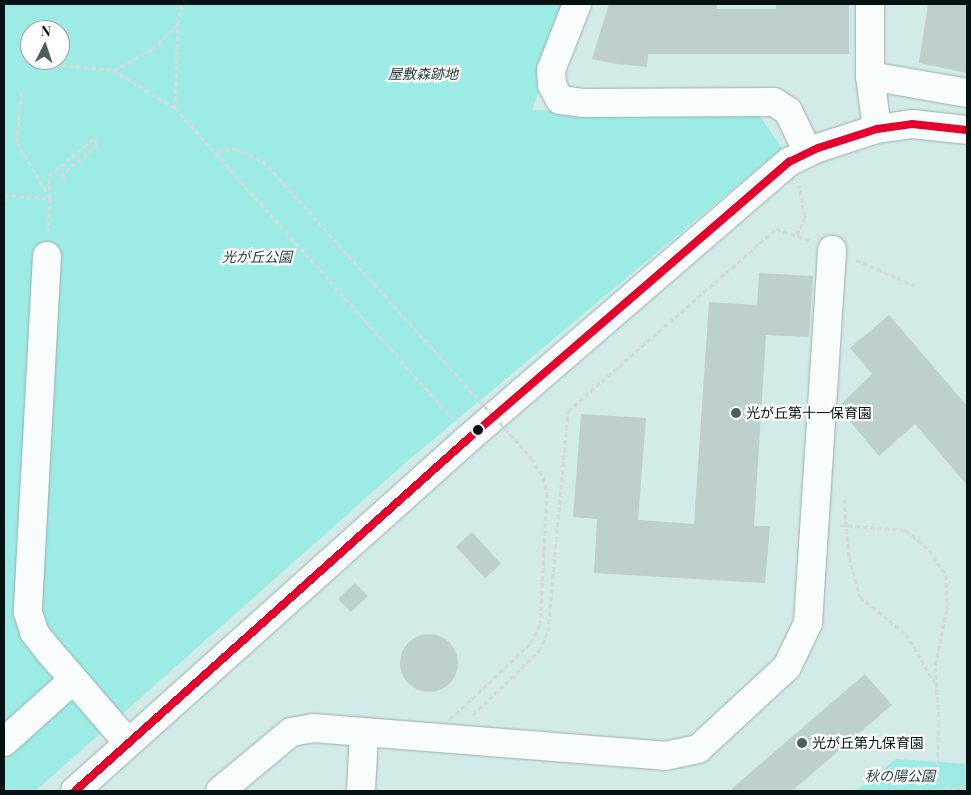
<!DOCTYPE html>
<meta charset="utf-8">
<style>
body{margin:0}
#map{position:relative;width:971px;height:795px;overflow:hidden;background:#d2eae8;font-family:"Playfair Display","Noto Sans JP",serif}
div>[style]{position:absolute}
.green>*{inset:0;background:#9cebe4}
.building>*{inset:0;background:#bdd0ce}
.round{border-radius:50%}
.path>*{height:3px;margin-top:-1.5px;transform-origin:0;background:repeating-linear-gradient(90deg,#d3dada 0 5px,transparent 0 7.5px)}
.roads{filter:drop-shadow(0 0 1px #9baeac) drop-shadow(0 0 1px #9baeac)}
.minor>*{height:28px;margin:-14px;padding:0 14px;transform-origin:14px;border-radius:14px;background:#f8fcfc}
.path-bridge>*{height:3px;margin-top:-1.5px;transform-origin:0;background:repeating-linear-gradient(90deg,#d3dada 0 5px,transparent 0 7.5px)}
.bus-1>*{height:8px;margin:-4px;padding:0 4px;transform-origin:4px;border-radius:4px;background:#e4002b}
.dots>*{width:14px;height:14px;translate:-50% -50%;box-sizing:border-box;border:2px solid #fff;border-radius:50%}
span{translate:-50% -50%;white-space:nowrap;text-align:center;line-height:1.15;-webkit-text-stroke:4.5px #fff;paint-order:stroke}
.park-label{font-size:14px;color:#1f3835;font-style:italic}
.poi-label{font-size:14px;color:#041312}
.left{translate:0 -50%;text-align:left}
.frame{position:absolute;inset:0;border:5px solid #041312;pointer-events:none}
.north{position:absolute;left:20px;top:20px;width:50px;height:50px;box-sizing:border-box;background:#fff;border:1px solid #9ba1a0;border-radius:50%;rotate:4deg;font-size:14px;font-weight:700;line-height:20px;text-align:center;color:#041312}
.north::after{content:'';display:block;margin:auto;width:18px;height:22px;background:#4c5e5d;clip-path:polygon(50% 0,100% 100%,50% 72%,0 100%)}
</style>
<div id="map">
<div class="green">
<div style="clip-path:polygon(evenodd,4px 4px,571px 4px,532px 110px,757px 112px,782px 148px,411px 458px,41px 786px,34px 791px,4px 791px,4px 4px,30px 30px,60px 30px,60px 60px,30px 60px,30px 30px)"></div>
<div style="clip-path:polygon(896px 759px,967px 764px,967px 791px,856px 791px)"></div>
</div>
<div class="building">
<div style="clip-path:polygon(609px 4px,717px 4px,717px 9px,776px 9px,776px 4px,849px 4px,849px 54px,648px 54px,647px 67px,610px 63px,592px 59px)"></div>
<div style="clip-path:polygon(928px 4px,967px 4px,967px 73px,919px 63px)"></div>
<div style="clip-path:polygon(759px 273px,813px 276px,809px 337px,766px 335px,754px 526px,770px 526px,765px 583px,594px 573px,597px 519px,573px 517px,581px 414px,646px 418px,638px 520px,694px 524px,709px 302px,757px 305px)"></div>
<div style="clip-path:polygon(889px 315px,967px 406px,967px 485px,915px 424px,879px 456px,838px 407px,872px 374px,850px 348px)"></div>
<div style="clip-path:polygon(472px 532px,501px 564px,485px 578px,456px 547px)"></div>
<div style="clip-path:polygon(355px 583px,368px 596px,351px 612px,338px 599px)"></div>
<div class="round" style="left:400px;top:634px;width:58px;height:58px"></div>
<div style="clip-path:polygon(865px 674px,892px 705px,792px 791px,729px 791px)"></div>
</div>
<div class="path">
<div style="left:24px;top:61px;width:89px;rotate:5.8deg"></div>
<div style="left:113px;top:70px;width:73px;rotate:31.5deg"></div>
<div style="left:175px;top:108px;width:417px;rotate:48.2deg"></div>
<div style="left:114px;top:70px;width:43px;rotate:-28.9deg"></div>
<div style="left:152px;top:49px;width:36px;rotate:-44deg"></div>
<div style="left:21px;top:92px;width:50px;rotate:94.6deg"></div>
<div style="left:17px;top:142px;width:65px;rotate:59.5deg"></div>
<div style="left:50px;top:198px;width:22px;rotate:-93deg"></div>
<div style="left:49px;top:176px;width:57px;rotate:-40.1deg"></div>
<div style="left:93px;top:139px;width:7px;rotate:45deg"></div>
<div style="left:98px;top:144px;width:49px;rotate:139.1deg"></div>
<div style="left:61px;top:176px;width:5px;rotate:37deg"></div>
<div style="left:175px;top:108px;width:84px;rotate:-88deg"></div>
<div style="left:178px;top:24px;width:20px;rotate:-79deg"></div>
<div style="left:4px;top:195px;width:46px;rotate:3.7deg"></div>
<div style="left:50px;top:198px;width:33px;rotate:93deg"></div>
<div style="left:797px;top:235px;width:20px;rotate:-66deg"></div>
<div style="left:805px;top:217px;width:32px;rotate:-101deg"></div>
<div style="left:856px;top:260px;width:64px;rotate:23.8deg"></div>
<div style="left:844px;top:499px;width:58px;rotate:85.1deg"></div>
<div style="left:849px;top:557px;width:41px;rotate:74.6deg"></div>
<div style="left:860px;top:597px;width:59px;rotate:38.8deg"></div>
<div style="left:906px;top:634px;width:57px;rotate:59.4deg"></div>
<div style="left:840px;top:525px;width:66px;rotate:4.3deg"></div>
<div style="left:906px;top:530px;width:30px;rotate:41deg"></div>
<div style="left:929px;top:550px;width:30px;rotate:56deg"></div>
<div style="left:946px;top:575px;width:34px;rotate:88deg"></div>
<div style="left:947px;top:609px;width:59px;rotate:101.7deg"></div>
<div style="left:935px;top:667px;width:55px;rotate:85.8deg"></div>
<div style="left:939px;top:722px;width:51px;rotate:92.2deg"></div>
<div style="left:937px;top:773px;width:20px;rotate:57deg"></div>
<div style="left:473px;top:715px;width:92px;rotate:-44.1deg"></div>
<div style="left:539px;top:651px;width:22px;rotate:-66deg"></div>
<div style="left:548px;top:631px;width:221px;rotate:-84.8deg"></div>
<div style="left:568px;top:411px;width:276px;rotate:-41.2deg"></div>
<div style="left:776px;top:229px;width:35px;rotate:18deg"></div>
<div style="left:945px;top:791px;width:23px;rotate:-13deg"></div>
</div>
<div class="roads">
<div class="minor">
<div style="left:577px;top:4px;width:71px;rotate:111.5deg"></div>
<div style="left:551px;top:70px;width:15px;rotate:86deg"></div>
<div style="left:552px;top:85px;width:17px;rotate:62deg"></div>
<div style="left:560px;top:100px;width:23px;rotate:7deg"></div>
<div style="left:583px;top:103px;width:191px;rotate:-0.3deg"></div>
<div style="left:774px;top:102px;width:17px;rotate:33deg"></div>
<div style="left:788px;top:111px;width:46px;rotate:64deg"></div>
<div style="left:870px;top:4px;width:72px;rotate:90deg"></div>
<div style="left:870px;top:76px;width:53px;rotate:82.5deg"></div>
<div style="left:870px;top:76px;width:98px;rotate:9.9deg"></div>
<div style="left:47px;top:256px;width:357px;rotate:93.1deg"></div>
<div style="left:28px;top:612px;width:21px;rotate:73deg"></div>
<div style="left:34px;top:632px;width:24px;rotate:52deg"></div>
<div style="left:49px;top:651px;width:121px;rotate:49.3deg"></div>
<div style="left:4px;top:742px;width:93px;rotate:-41.9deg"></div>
<div style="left:75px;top:791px;width:529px;rotate:-41.86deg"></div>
<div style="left:469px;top:438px;width:423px;rotate:-40.8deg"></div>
<div style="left:789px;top:162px;width:32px;rotate:-26deg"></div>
<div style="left:818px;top:148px;width:62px;rotate:-17.9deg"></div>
<div style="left:877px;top:129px;width:35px;rotate:-8deg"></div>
<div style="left:912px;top:124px;width:55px;rotate:6.2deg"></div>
<div style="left:220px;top:791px;width:92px;rotate:-39.7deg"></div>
<div style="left:291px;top:732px;width:22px;rotate:-10deg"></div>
<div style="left:313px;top:728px;width:353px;rotate:4.5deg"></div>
<div style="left:665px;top:756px;width:34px;rotate:-12deg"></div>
<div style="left:698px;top:749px;width:121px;rotate:-42.7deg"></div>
<div style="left:787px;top:667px;width:49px;rotate:-64.5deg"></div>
<div style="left:808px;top:623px;width:374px;rotate:-86.3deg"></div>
<div style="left:361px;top:791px;width:58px;rotate:-87deg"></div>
</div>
</div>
<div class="path-bridge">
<div style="left:217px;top:151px;width:18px;rotate:-6deg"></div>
<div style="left:235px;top:149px;width:30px;rotate:23deg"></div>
<div style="left:263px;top:161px;width:400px;rotate:47.9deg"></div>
<div style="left:531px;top:458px;width:22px;rotate:58deg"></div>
<div style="left:543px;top:477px;width:16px;rotate:76deg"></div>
<div style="left:547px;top:493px;width:132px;rotate:93deg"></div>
<div style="left:540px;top:625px;width:21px;rotate:118deg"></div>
<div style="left:530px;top:644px;width:110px;rotate:136.8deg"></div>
</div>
<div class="bus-1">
<div style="left:75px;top:791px;width:529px;rotate:-41.86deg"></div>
<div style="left:469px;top:438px;width:423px;rotate:-40.8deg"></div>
<div style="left:789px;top:162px;width:32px;rotate:-26deg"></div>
<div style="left:818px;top:148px;width:62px;rotate:-17.9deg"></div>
<div style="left:877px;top:129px;width:35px;rotate:-8deg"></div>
<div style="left:912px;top:124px;width:55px;rotate:6.2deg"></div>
</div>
<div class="dots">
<div style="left:736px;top:413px;background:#4c5e5d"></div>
<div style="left:478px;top:430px;background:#041312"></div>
<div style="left:802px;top:743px;background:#4c5e5d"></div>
</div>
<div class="park-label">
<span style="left:423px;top:74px">屋敷森跡地</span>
<span style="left:257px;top:257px">光が丘公園</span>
<span style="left:900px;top:776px">秋の陽公園</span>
</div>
<div class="poi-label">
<span class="left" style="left:746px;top:413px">光が丘第十一保育園</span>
<span class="left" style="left:812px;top:743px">光が丘第九保育園</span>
</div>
<div class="frame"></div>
<div class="north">N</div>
</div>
